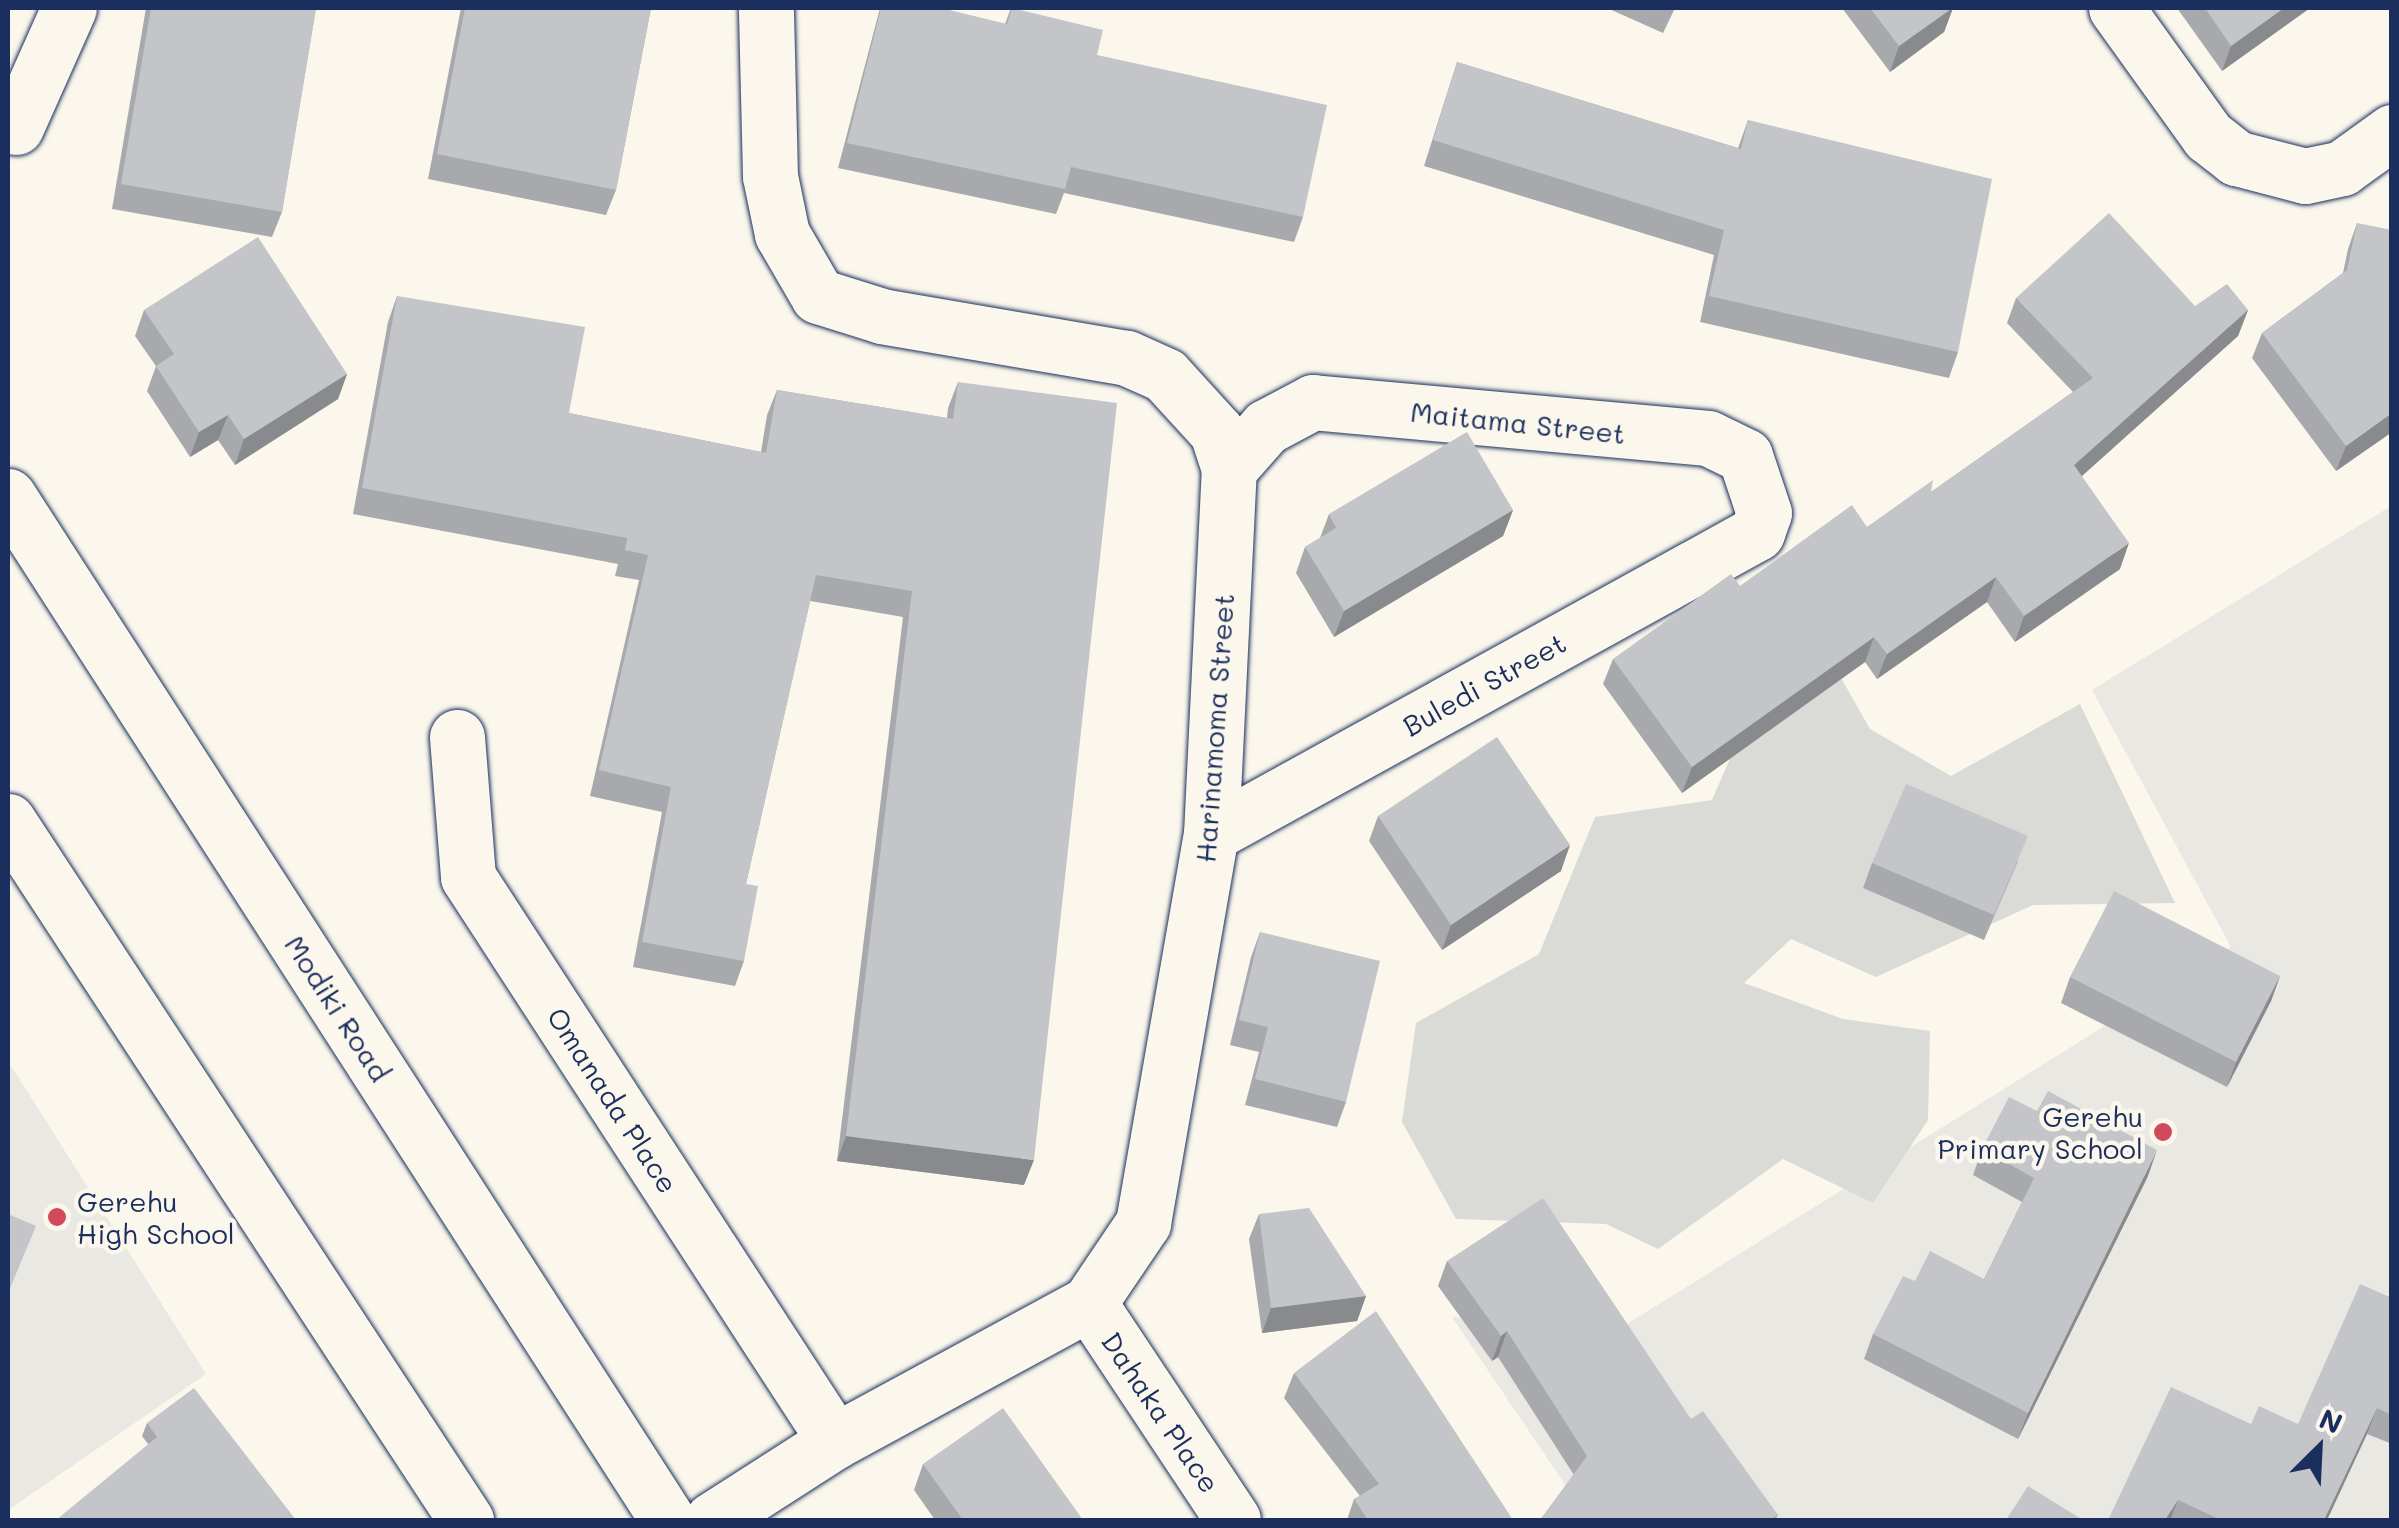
<!DOCTYPE html>
<style>
body{margin:0}
#map{position:relative;width:2399px;height:1528px;overflow:hidden;background:#fbf7ec;font-family:Mali,sans-serif}
div>[style]{position:absolute}
.built>*{inset:0;background:#eae8e2}
.green>*{inset:0;background:#dadad7}
.roads{filter:drop-shadow(0 0 2px #1b2f5e) drop-shadow(0 0 2px #1b2f5e)}
.minor>*{height:55px;margin:-27.5px;padding:0 27.5px;transform-origin:27.5px;border-radius:27.5px;background:#fbf7ec}
.wall>*{inset:0;background:#a8a9ad}
.shaded-wall>*{inset:0;background:#888a8d}
.building>*{inset:0;background:#c3c5c9}
.dots>*{width:28px;height:28px;translate:-50% -50%;box-sizing:border-box;border:5px solid #fbf7ec;border-radius:50%}
span{translate:-50% -50%;white-space:nowrap;text-align:center;line-height:1.15;-webkit-text-stroke:9px #fbf7ec;paint-order:stroke}
.street-label{font-size:28px;color:#1b2f5e}
.poi-label{font-size:28px;color:#1b2f5e}
.right{translate:-100% -50%;text-align:right}
.left{translate:0 -50%;text-align:left}
.frame{position:absolute;inset:0;border:10px solid #1b2f5e;pointer-events:none}
.north{position:absolute;left:2269px;top:1398px;width:100px;height:100px;-webkit-text-stroke:8px #fbf7ec;paint-order:stroke;rotate:24deg;font-size:28px;font-weight:700;line-height:40px;text-align:center;color:#1b2f5e}
.north::after{content:'';display:block;margin:auto;width:35px;height:45px;background:#1b2f5e;clip-path:polygon(50% 0,100% 100%,50% 72%,0 100%)}
</style>
<div id="map">
<div class="built">
<div style="clip-path:polygon(2391px 506px,2391px 1520px,1589px 1520px,1452px 1317px,1624px 1326px,2231px 947px,2092px 690px)"></div>
<div style="clip-path:polygon(8px 1061px,206px 1374px,8px 1510px)"></div>
</div>
<div class="green">
<div style="clip-path:polygon(1798px 602px,1870px 729px,1951px 776px,2080px 704px,2175px 903px,2033px 905px,1876px 977px,1791px 939px,1744px 983px,1843px 1019px,1930px 1031px,1928px 1120px,1873px 1203px,1783px 1159px,1658px 1249px,1606px 1224px,1456px 1219px,1402px 1122px,1416px 1023px,1539px 954px,1595px 817px,1712px 800px)"></div>
</div>
<div class="roads">
<div class="minor">
<div style="left:2116px;top:8px;width:158px;rotate:54.3deg"></div>
<div style="left:2208px;top:136px;width:36px;rotate:38deg"></div>
<div style="left:2236px;top:158px;width:71px;rotate:14.6deg"></div>
<div style="left:2305px;top:176px;width:38px;rotate:-12deg"></div>
<div style="left:2342px;top:168px;width:62px;rotate:-35.8deg"></div>
<div style="left:16px;top:127px;width:130px;rotate:-66deg"></div>
<div style="left:8px;top:496px;width:1218px;rotate:57.2deg"></div>
<div style="left:457px;top:737px;width:140px;rotate:85.5deg"></div>
<div style="left:468px;top:877px;width:673px;rotate:56.95deg"></div>
<div style="left:8px;top:821px;width:836px;rotate:56.77deg"></div>
<div style="left:1211px;top:834px;width:623px;rotate:-28.87deg"></div>
<div style="left:1757px;top:533px;width:21px;rotate:-71deg"></div>
<div style="left:1764px;top:513px;width:60px;rotate:-108.4deg"></div>
<div style="left:1745px;top:456px;width:41px;rotate:-154.1deg"></div>
<div style="left:1708px;top:438px;width:397px;rotate:-174.8deg"></div>
<div style="left:1313px;top:402px;width:53px;rotate:152deg"></div>
<div style="left:1266px;top:427px;width:56px;rotate:131.4deg"></div>
<div style="left:1089px;top:1303px;width:260px;rotate:56.4deg"></div>
<div style="left:712px;top:1520px;width:146px;rotate:-32.7deg"></div>
<div style="left:835px;top:1441px;width:289px;rotate:-28.5deg"></div>
<div style="left:1089px;top:1303px;width:97px;rotate:-56deg"></div>
<div style="left:1143px;top:1223px;width:395px;rotate:-80.1deg"></div>
<div style="left:1211px;top:834px;width:365px;rotate:-87.2deg"></div>
<div style="left:1229px;top:469px;width:39px;rotate:-108deg"></div>
<div style="left:1217px;top:432px;width:77px;rotate:-132.4deg"></div>
<div style="left:1165px;top:375px;width:42px;rotate:-155.9deg"></div>
<div style="left:1127px;top:358px;width:249px;rotate:-170.3deg"></div>
<div style="left:882px;top:316px;width:67px;rotate:-162.6deg"></div>
<div style="left:818px;top:296px;width:72px;rotate:-120.1deg"></div>
<div style="left:782px;top:234px;width:59px;rotate:-101.7deg"></div>
<div style="left:770px;top:176px;width:168px;rotate:-91.4deg"></div>
</div>
</div>
<div class="wall">
<div style="clip-path:polygon(146px 8px,316px 8px,282px 212px,272px 237px,112px 209px)"></div>
<div style="clip-path:polygon(461px 8px,651px 8px,616px 190px,606px 215px,428px 179px)"></div>
<div style="clip-path:polygon(880px 8px,940px 8px,1005px 24px,1011px 8px,1097px 55px,1303px 217px,1294px 242px,1064px 193px,1056px 214px,838px 168px)"></div>
<div style="clip-path:polygon(1607px 8px,1675px 8px,1663px 33px)"></div>
<div style="clip-path:polygon(1842px 8px,1953px 8px,1944px 32px,1890px 72px)"></div>
<div style="clip-path:polygon(2177px 8px,2310px 8px,2222px 71px)"></div>
<div style="clip-path:polygon(1457px 62px,1738px 148px,1748px 120px,1958px 352px,1949px 378px,1700px 322px,1714px 255px,1424px 166px)"></div>
<div style="clip-path:polygon(2357px 223px,2392px 432px,2336px 471px,2252px 358px,2262px 333px,2343px 273px,2348px 249px)"></div>
<div style="clip-path:polygon(397px 296px,569px 413px,761px 452px,767px 415px,777px 390px,947px 418px,948px 408px,958px 382px,1024px 1185px,837px 1161px,903px 617px,810px 601px,746px 884px,744px 961px,735px 986px,633px 967px,662px 812px,590px 796px,639px 580px,615px 576px,618px 564px,353px 514px,388px 322px)"></div>
<div style="clip-path:polygon(2016px 298px,2248px 310px,2238px 336px,2082px 476px,2120px 569px,2015px 642px,1987px 602px,1877px 679px,1865px 662px,1682px 793px,1603px 684px,1613px 659px,1740px 586px,1867px 527px,1931px 492px,2073px 392px,2007px 323px)"></div>
<div style="clip-path:polygon(144px 310px,347px 374px,338px 399px,235px 465px,218px 440px,190px 457px,147px 391px,156px 366px,135px 336px)"></div>
<div style="clip-path:polygon(1513px 510px,1503px 536px,1334px 637px,1296px 573px,1305px 547px,1320px 538px,1329px 514px)"></div>
<div style="clip-path:polygon(1378px 816px,1561px 871px,1442px 950px,1369px 841px)"></div>
<div style="clip-path:polygon(2018px 861px,1984px 940px,1863px 888px,1872px 863px)"></div>
<div style="clip-path:polygon(1260px 932px,1346px 1102px,1337px 1127px,1245px 1105px,1259px 1052px,1230px 1045px,1251px 957px)"></div>
<div style="clip-path:polygon(2280px 976px,2271px 1001px,2227px 1087px,2061px 1003px,2070px 977px)"></div>
<div style="clip-path:polygon(1982px 1149px,2148px 1176px,2018px 1439px,1864px 1359px,1873px 1334px,1915px 1281px,1984px 1279px,2022px 1202px,1973px 1175px)"></div>
<div style="clip-path:polygon(1259px 1214px,1366px 1296px,1357px 1321px,1262px 1333px,1249px 1239px)"></div>
<div style="clip-path:polygon(1447px 1261px,1691px 1419px,1778px 1515px,1775px 1520px,1540px 1520px,1574px 1475px,1498px 1357px,1492px 1361px,1438px 1286px)"></div>
<div style="clip-path:polygon(2392px 1298px,2392px 1444px,2367px 1434px,2327px 1520px,2108px 1520px,2251px 1424px,2298px 1424px)"></div>
<div style="clip-path:polygon(1294px 1373px,1513px 1520px,1347px 1520px,1354px 1499px,1360px 1496px,1284px 1398px)"></div>
<div style="clip-path:polygon(147px 1423px,296px 1520px,148px 1444px,142px 1436px)"></div>
<div style="clip-path:polygon(923px 1464px,1083px 1520px,935px 1520px,914px 1490px)"></div>
</div>
<div class="shaded-wall">
<div style="clip-path:polygon(1953px 8px,1944px 32px,1890px 72px,1899px 46px)"></div>
<div style="clip-path:polygon(2284px 8px,2310px 8px,2222px 71px,2231px 46px)"></div>
<div style="clip-path:polygon(2248px 310px,2238px 336px,2065px 491px,2074px 465px)"></div>
<div style="clip-path:polygon(347px 374px,338px 399px,235px 465px,244px 439px)"></div>
<div style="clip-path:polygon(2392px 413px,2392px 432px,2336px 471px,2346px 446px)"></div>
<div style="clip-path:polygon(228px 415px,218px 440px,190px 457px,199px 432px)"></div>
<div style="clip-path:polygon(1513px 510px,1503px 536px,1334px 637px,1344px 611px)"></div>
<div style="clip-path:polygon(2129px 543px,2120px 569px,2015px 642px,2024px 616px)"></div>
<div style="clip-path:polygon(1996px 577px,1987px 602px,1877px 679px,1887px 654px)"></div>
<div style="clip-path:polygon(1874px 637px,1865px 662px,1682px 793px,1692px 767px)"></div>
<div style="clip-path:polygon(1570px 845px,1561px 871px,1442px 950px,1451px 925px)"></div>
<div style="clip-path:polygon(2280px 976px,2271px 1001px,2227px 1087px,2236px 1062px)"></div>
<div style="clip-path:polygon(846px 1136px,1034px 1160px,1024px 1185px,837px 1161px)"></div>
<div style="clip-path:polygon(2157px 1150px,2148px 1176px,2018px 1439px,2028px 1413px)"></div>
<div style="clip-path:polygon(1366px 1296px,1357px 1321px,1262px 1333px,1271px 1308px)"></div>
<div style="clip-path:polygon(1507px 1331px,1498px 1357px,1492px 1361px,1501px 1336px)"></div>
<div style="clip-path:polygon(2377px 1408px,2367px 1434px,2327px 1520px,2324px 1520px)"></div>
<div style="clip-path:polygon(2178px 1500px,2170px 1520px,2165px 1520px)"></div>
</div>
<div class="building">
<div style="clip-path:polygon(151px 8px,316px 8px,282px 212px,121px 184px)"></div>
<div style="clip-path:polygon(465px 8px,651px 8px,616px 190px,437px 154px)"></div>
<div style="clip-path:polygon(881px 8px,940px 8px,1007px 24px,1012px 8px,1103px 30px,1097px 55px,1327px 105px,1303px 217px,1071px 167px,1065px 189px,847px 143px)"></div>
<div style="clip-path:polygon(1870px 8px,1952px 8px,1899px 46px)"></div>
<div style="clip-path:polygon(2205px 8px,2284px 8px,2231px 46px)"></div>
<div style="clip-path:polygon(1457px 62px,1741px 149px,1748px 120px,1992px 179px,1958px 352px,1709px 296px,1724px 230px,1433px 140px)"></div>
<div style="clip-path:polygon(2109px 213px,2195px 306px,2227px 284px,2248px 310px,2074px 465px,2129px 543px,2024px 616px,1996px 577px,1887px 654px,1874px 637px,1692px 767px,1613px 659px,1731px 574px,1740px 586px,1852px 505px,1867px 527px,1933px 480px,1931px 492px,2093px 378px,2016px 298px)"></div>
<div style="clip-path:polygon(2357px 223px,2392px 230px,2392px 413px,2346px 446px,2262px 333px,2347px 270px)"></div>
<div style="clip-path:polygon(258px 237px,347px 374px,244px 439px,228px 415px,199px 432px,156px 366px,174px 354px,144px 310px)"></div>
<div style="clip-path:polygon(397px 296px,585px 327px,569px 413px,766px 453px,777px 390px,953px 419px,958px 382px,1117px 403px,1034px 1160px,846px 1136px,912px 591px,816px 575px,746px 884px,758px 886px,744px 961px,642px 942px,671px 787px,599px 770px,648px 555px,625px 550px,627px 538px,362px 488px)"></div>
<div style="clip-path:polygon(1467px 432px,1513px 510px,1344px 611px,1305px 547px,1336px 528px,1329px 514px)"></div>
<div style="clip-path:polygon(1497px 737px,1570px 845px,1451px 925px,1378px 816px)"></div>
<div style="clip-path:polygon(1906px 784px,2028px 836px,1994px 915px,1872px 863px)"></div>
<div style="clip-path:polygon(2114px 891px,2280px 976px,2236px 1062px,2070px 977px)"></div>
<div style="clip-path:polygon(1260px 932px,1380px 961px,1346px 1102px,1255px 1079px,1268px 1027px,1239px 1020px)"></div>
<div style="clip-path:polygon(2048px 1091px,2157px 1150px,2028px 1413px,1873px 1334px,1903px 1276px,1915px 1281px,1930px 1251px,1984px 1279px,2034px 1178px,1982px 1149px,2009px 1097px,2037px 1111px)"></div>
<div style="clip-path:polygon(1543px 1198px,1691px 1419px,1703px 1411px,1778px 1515px,1770px 1520px,1540px 1520px,1587px 1456px,1507px 1331px,1501px 1336px,1447px 1261px)"></div>
<div style="clip-path:polygon(1309px 1208px,1366px 1296px,1271px 1308px,1259px 1214px)"></div>
<div style="clip-path:polygon(8px 1214px,36px 1226px,8px 1293px)"></div>
<div style="clip-path:polygon(2360px 1284px,2392px 1298px,2392px 1415px,2377px 1408px,2324px 1520px,2221px 1520px,2178px 1500px,2165px 1520px,2108px 1520px,2171px 1387px,2251px 1424px,2259px 1406px,2298px 1424px)"></div>
<div style="clip-path:polygon(1376px 1311px,1513px 1520px,1368px 1520px,1354px 1499px,1379px 1484px,1294px 1373px)"></div>
<div style="clip-path:polygon(194px 1388px,296px 1520px,56px 1520px,157px 1437px,147px 1423px)"></div>
<div style="clip-path:polygon(1003px 1408px,1083px 1520px,963px 1520px,923px 1464px)"></div>
<div style="clip-path:polygon(2028px 1486px,2083px 1520px,2006px 1520px)"></div>
</div>
<div class="dots">
<div style="left:2163px;top:1132px;background:#d1495b"></div>
<div style="left:57px;top:1217px;background:#d1495b"></div>
</div>
<div class="street-label">
<span style="left:1518px;top:422px;rotate:6deg">Maitama Street</span>
<span style="left:1484px;top:684px;rotate:-29deg">Buledi Street</span>
<span style="left:1214px;top:728px;rotate:-86deg">Harinamoma Street</span>
<span style="left:338px;top:1008px;rotate:57deg">Modiki Road</span>
<span style="left:613px;top:1100px;rotate:57deg">Omanada Place</span>
<span style="left:1161px;top:1412px;rotate:56deg">Dahaka Place</span>
</div>
<div class="poi-label">
<span class="right" style="left:2143px;top:1132px">Gerehu<br>Primary School</span>
<span class="left" style="left:77px;top:1217px">Gerehu<br>High School</span>
</div>
<div class="frame"></div>
<div class="north">N</div>
</div>
